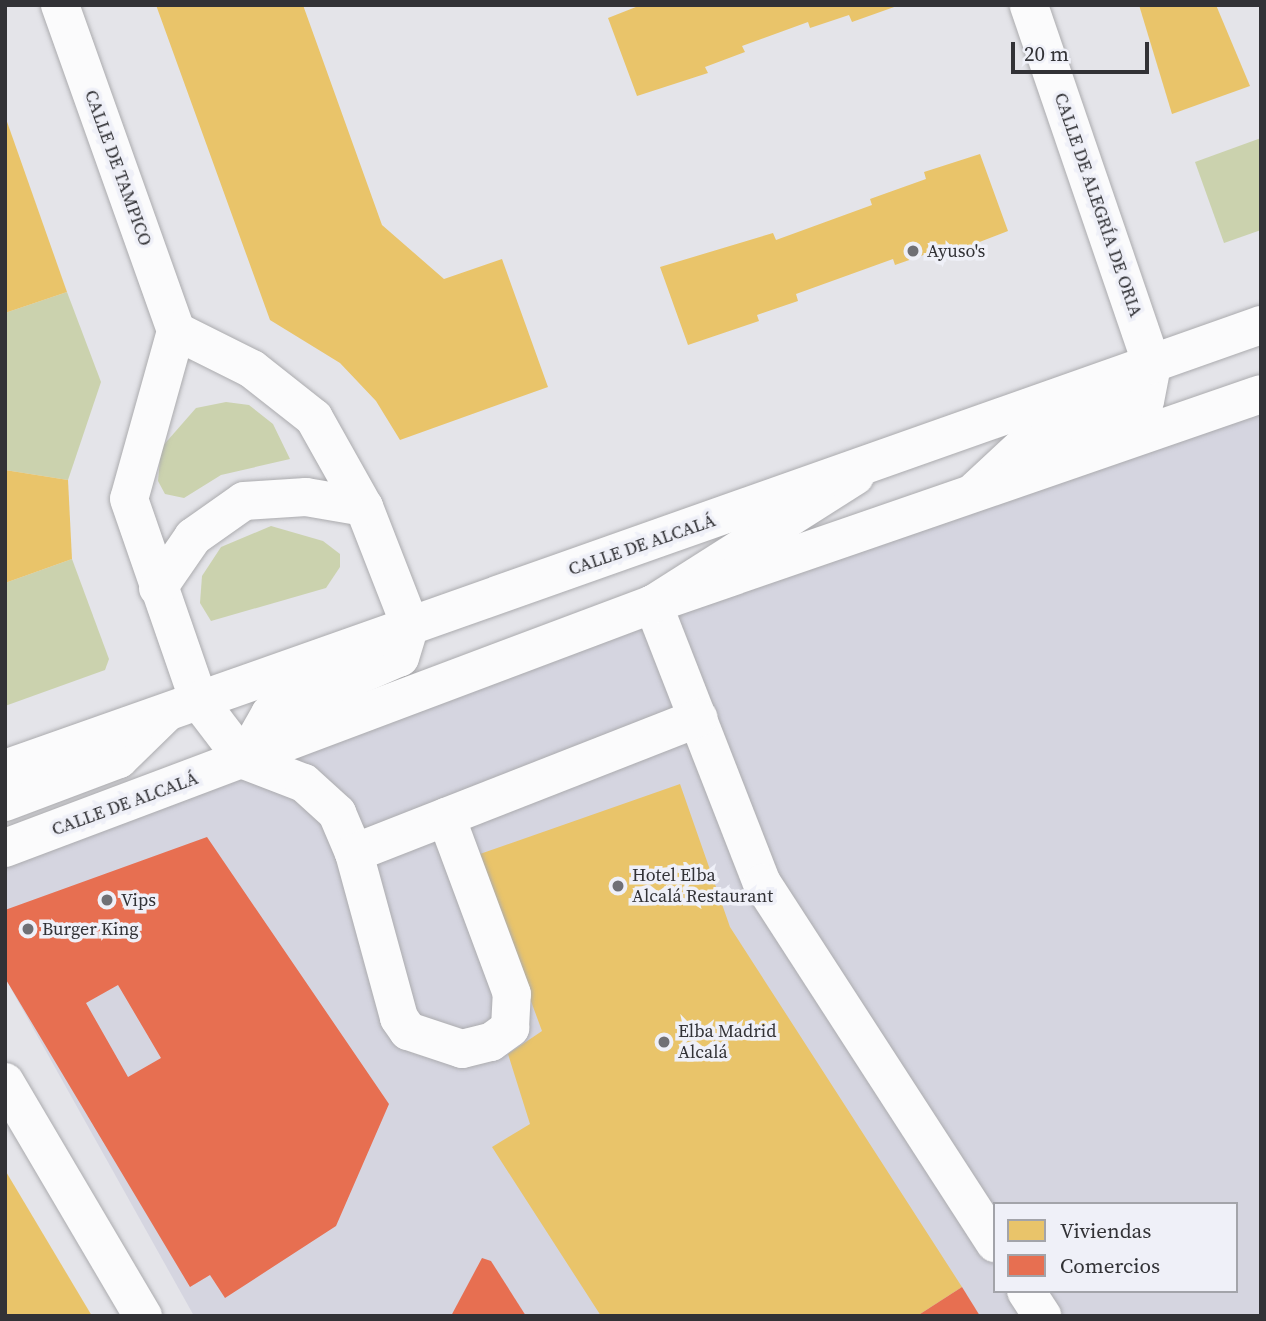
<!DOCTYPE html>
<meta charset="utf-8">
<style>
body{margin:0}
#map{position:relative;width:1266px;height:1321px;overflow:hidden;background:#e4e4e9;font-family:"Source Serif 4",serif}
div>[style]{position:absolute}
.built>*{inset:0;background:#d5d5e0}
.green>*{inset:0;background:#cbd2ae}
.homes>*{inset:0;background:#e9c46a}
.shops>*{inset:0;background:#e76f51}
.roads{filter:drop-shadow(0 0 2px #ababae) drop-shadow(0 0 2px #ababae)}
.minor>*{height:38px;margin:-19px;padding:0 19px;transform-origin:19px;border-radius:19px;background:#fbfbfc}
.major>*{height:38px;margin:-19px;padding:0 19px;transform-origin:19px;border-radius:19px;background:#fbfbfc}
.dots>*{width:19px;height:19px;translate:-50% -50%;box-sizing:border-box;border:4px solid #eff0f8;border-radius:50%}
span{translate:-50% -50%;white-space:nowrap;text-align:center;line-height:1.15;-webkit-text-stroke:7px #eff0f8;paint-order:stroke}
.street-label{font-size:18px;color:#323236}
.poi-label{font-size:18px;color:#323236}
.left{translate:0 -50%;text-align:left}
.frame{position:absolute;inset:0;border:7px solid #323236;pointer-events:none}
.legend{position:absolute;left:993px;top:1202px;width:245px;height:91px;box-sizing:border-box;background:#eff0f8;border:2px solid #a3a4aa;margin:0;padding:9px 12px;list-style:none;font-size:21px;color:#323236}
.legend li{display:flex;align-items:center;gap:14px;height:35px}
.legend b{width:35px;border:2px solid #a3a4aa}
.scale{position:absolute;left:1011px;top:42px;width:138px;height:32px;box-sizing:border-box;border:4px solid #323236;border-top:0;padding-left:9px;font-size:21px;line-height:24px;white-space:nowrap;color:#323236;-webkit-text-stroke:5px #eff0f8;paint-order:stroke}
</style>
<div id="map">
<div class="built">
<div style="clip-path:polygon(evenodd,1261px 394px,1261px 1316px,194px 1316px,5px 978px,5px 856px,1261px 394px,995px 1204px,1236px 1204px,1236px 1291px,995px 1291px,995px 1204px)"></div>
</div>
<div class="green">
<div style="clip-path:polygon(1261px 138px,1261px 230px,1224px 243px,1195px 162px)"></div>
<div style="clip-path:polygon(67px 292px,101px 382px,68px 480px,5px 470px,5px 313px)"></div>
<div style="clip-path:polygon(226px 402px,249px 405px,273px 424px,290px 459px,221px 475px,184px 498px,165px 494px,158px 481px,161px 448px,196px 408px)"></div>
<div style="clip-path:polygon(271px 526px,323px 541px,340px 554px,340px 567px,326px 588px,211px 621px,200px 603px,202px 576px,221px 547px)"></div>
<div style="clip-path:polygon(72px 559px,109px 659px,105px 670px,5px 706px,5px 583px)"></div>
</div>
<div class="homes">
<div style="clip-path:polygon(156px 5px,303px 5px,382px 225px,444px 279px,502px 259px,548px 387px,400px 440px,376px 401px,340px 363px,270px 320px)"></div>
<div style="clip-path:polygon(641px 5px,897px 5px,897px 6px,852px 22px,849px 15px,810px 28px,808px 22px,742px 46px,745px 52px,705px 67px,708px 73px,637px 96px,608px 18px)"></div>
<div style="clip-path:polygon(1139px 5px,1216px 5px,1250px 86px,1172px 114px)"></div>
<div style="clip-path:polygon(5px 116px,67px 292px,5px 313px)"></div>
<div style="clip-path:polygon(980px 154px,1008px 231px,938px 258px,935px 251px,895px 265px,893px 259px,796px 294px,798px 301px,757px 315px,759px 321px,688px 345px,660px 267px,773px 233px,776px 240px,872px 205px,870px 199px,926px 179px,924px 172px)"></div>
<div style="clip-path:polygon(5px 470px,68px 480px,72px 559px,5px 583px)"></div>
<div style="clip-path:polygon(680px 784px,730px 927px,962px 1287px,917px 1316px,601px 1316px,492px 1147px,530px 1124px,508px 1054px,542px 1031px,477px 855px)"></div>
<div style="clip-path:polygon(5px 1170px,92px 1316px,5px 1316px)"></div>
</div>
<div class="shops">
<div style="clip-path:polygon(evenodd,207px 837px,389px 1104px,336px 1226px,225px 1298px,210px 1275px,190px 1287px,5px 978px,5px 910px,207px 837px,118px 985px,161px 1058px,128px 1077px,86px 1003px,118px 985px)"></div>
<div style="clip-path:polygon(482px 1258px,491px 1261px,526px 1316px,451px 1316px)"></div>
<div style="clip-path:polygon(962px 1287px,980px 1316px,917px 1316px)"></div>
</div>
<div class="roads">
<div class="minor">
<div style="left:60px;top:5px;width:346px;rotate:70.4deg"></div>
<div style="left:176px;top:331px;width:174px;rotate:105.6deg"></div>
<div style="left:129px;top:499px;width:214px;rotate:70.9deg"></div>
<div style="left:199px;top:701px;width:74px;rotate:52.7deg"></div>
<div style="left:176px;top:331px;width:85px;rotate:26.6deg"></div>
<div style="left:252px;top:369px;width:79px;rotate:38.3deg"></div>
<div style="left:314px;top:418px;width:102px;rotate:60.7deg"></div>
<div style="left:364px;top:507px;width:127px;rotate:68.7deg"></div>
<div style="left:410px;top:625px;width:34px;rotate:107deg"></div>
<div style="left:400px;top:657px;width:142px;rotate:156.3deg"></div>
<div style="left:270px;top:714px;width:53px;rotate:119.5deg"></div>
<div style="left:855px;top:476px;width:239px;rotate:147.6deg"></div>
<div style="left:653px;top:604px;width:300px;rotate:68.7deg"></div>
<div style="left:762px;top:883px;width:429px;rotate:57.1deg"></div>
<div style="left:974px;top:492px;width:76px;rotate:-42.9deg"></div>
<div style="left:1030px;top:440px;width:121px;rotate:-18.7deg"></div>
<div style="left:1145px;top:401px;width:37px;rotate:-79deg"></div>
<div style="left:1152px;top:365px;width:380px;rotate:-108.9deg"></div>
<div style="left:158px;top:588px;width:62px;rotate:-55.5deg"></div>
<div style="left:193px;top:537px;width:62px;rotate:-35.2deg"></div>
<div style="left:244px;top:501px;width:62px;rotate:-3.7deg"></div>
<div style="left:306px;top:497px;width:59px;rotate:9.8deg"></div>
<div style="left:244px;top:760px;width:64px;rotate:21deg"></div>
<div style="left:304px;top:783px;width:45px;rotate:42.3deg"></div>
<div style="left:337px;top:813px;width:43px;rotate:67deg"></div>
<div style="left:354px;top:853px;width:370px;rotate:-21.4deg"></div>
<div style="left:5px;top:802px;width:122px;rotate:-20.7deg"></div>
<div style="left:119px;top:759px;width:66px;rotate:-44.4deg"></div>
<div style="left:354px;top:853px;width:171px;rotate:74.7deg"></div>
<div style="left:399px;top:1018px;width:16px;rotate:55deg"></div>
<div style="left:408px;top:1031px;width:57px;rotate:18.4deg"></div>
<div style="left:462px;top:1049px;width:30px;rotate:-14deg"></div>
<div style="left:491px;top:1042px;width:24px;rotate:-36deg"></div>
<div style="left:510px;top:1028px;width:34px;rotate:-87deg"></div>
<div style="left:512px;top:994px;width:189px;rotate:-110.4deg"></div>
<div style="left:5px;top:1082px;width:272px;rotate:59.5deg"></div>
<div style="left:1026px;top:1291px;width:30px;rotate:57deg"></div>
</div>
<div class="major">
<div style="left:5px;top:769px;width:1332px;rotate:-19.47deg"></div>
<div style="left:5px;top:848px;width:692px;rotate:-20.63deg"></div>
<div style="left:653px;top:604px;width:643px;rotate:-19.05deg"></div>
</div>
</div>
<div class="dots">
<div style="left:913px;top:251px;background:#707075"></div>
<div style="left:618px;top:886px;background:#707075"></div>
<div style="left:107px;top:900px;background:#707075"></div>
<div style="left:28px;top:929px;background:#707075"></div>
<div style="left:664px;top:1042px;background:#707075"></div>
</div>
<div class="street-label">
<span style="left:118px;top:168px;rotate:70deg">CALLE DE TAMPICO</span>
<span style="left:1098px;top:205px;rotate:71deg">CALLE DE ALEGRÍA DE ORIA</span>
<span style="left:642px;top:545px;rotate:-19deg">CALLE DE ALCALÁ</span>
<span style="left:125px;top:804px;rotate:-20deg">CALLE DE ALCALÁ</span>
</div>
<div class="poi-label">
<span class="left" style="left:927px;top:251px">Ayuso's</span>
<span class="left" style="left:632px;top:886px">Hotel Elba<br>Alcalá Restaurant</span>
<span class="left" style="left:121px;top:900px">Vips</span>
<span class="left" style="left:42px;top:929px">Burger King</span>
<span class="left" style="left:678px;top:1042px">Elba Madrid<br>Alcalá</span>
</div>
<div class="frame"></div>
<ul class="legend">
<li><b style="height:19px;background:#e9c46a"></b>Viviendas</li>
<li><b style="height:19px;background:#e76f51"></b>Comercios</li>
</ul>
<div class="scale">20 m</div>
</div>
